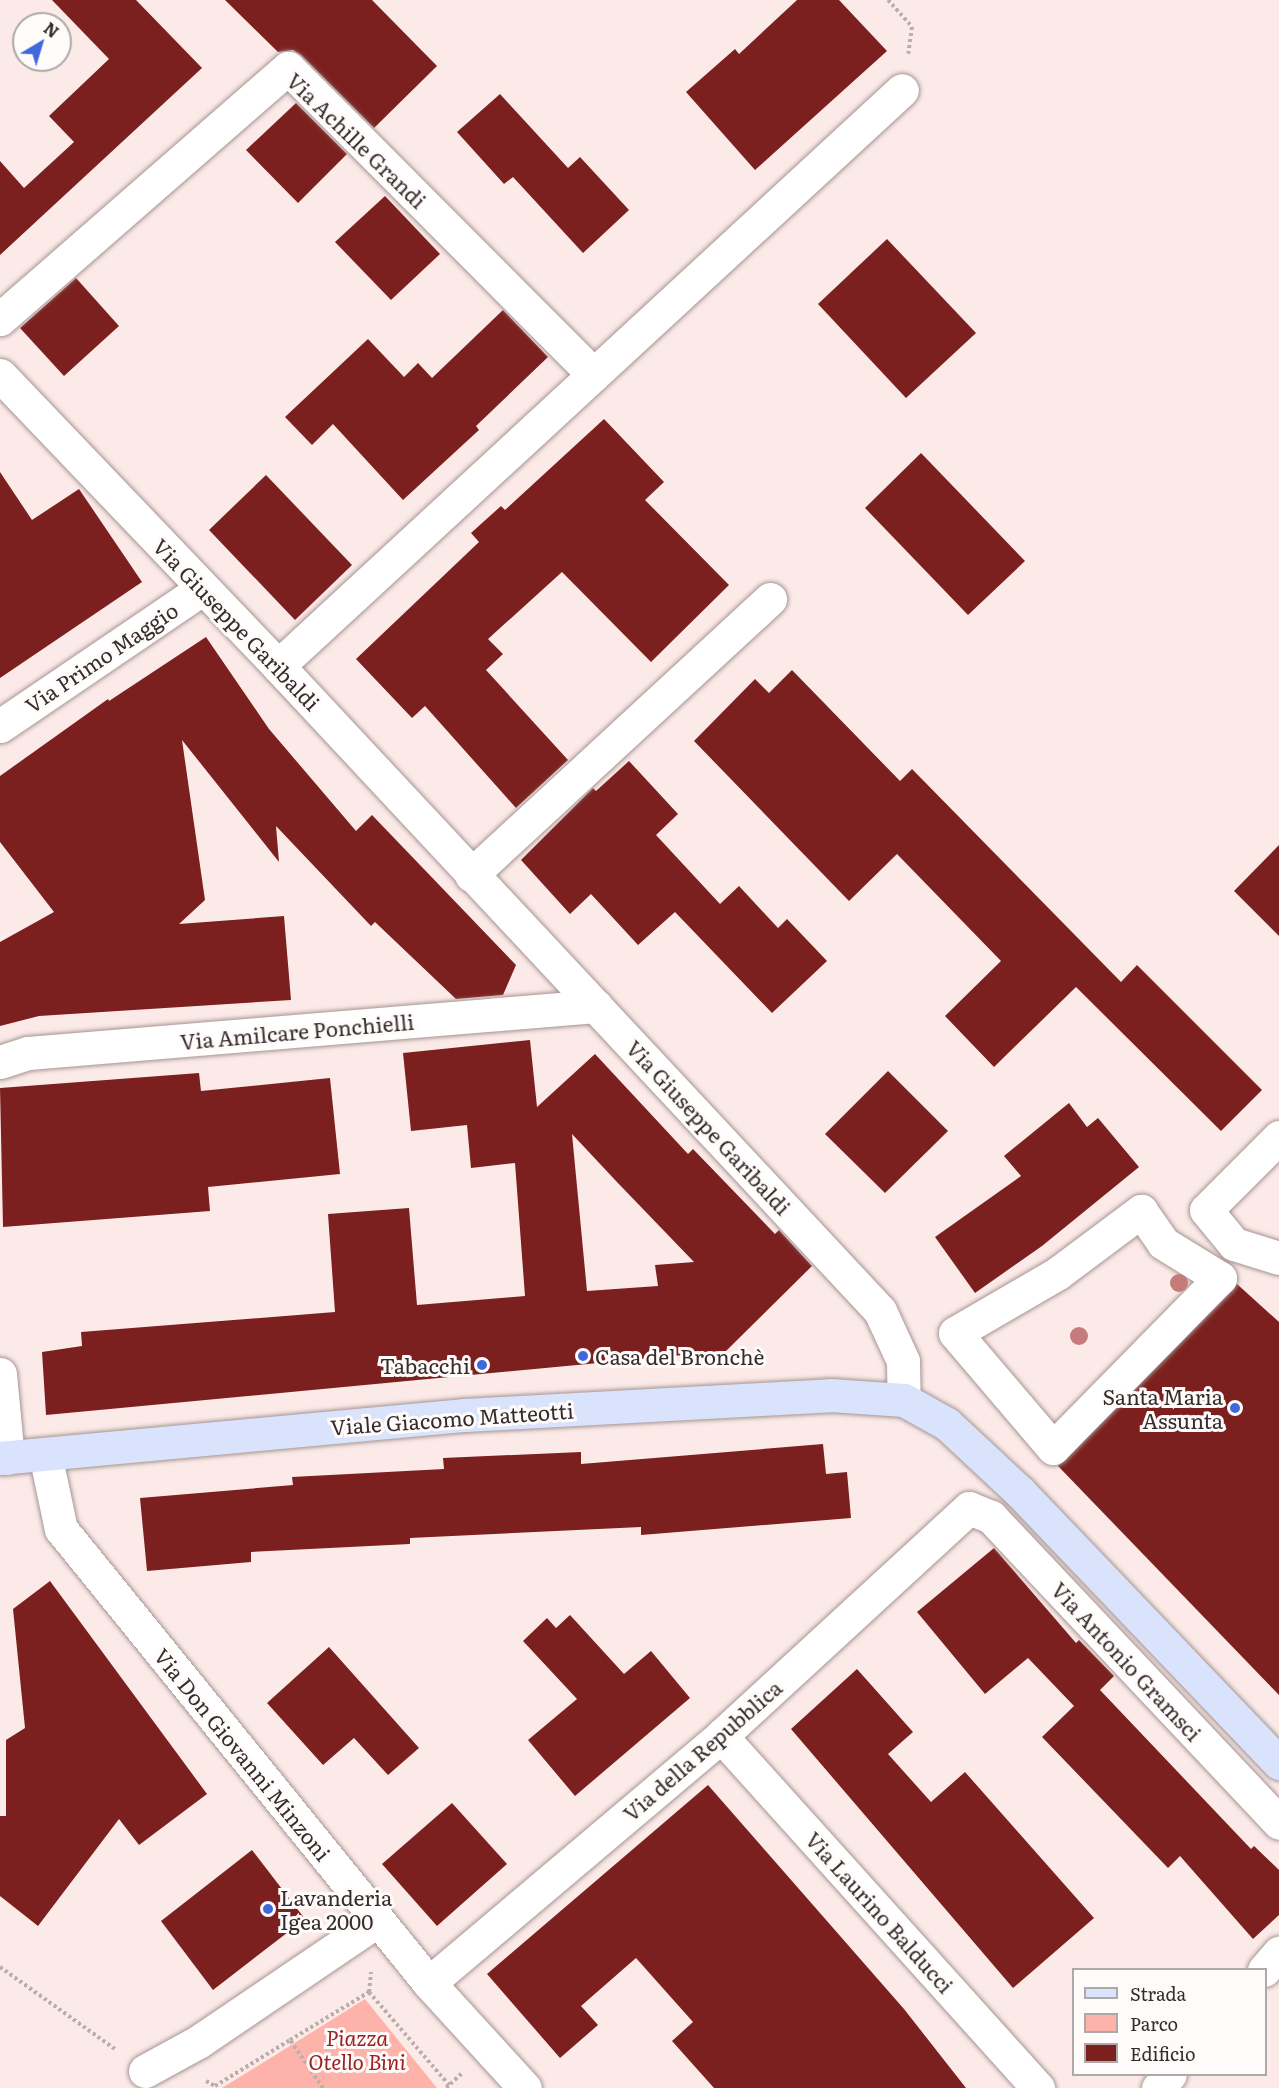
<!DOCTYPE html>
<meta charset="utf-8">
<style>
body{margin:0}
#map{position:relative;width:1279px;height:2088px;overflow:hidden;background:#fceae8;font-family:Literata,serif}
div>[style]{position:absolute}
.green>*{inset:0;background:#feb3aa}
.building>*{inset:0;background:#7b201e}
.path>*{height:4px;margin-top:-2px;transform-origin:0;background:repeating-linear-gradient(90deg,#bbadab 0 3px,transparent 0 6px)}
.roads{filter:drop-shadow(0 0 2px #a59593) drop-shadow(0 0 2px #a59593)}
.pedestrian>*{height:33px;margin:-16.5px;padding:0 16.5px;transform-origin:16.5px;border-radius:16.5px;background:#fff}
.minor>*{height:33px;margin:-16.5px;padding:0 16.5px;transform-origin:16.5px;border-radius:16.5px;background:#fff}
.secondary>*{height:33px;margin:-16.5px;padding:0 16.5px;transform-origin:16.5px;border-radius:16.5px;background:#d9e3fc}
.trees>*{width:18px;height:18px;margin:-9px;border-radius:50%;background:#c57b7a}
.dots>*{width:16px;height:16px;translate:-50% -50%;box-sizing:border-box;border:3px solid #fefbfa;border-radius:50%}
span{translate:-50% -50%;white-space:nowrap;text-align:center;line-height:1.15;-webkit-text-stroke:6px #fefbfa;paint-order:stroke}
.street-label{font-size:21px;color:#342d2c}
.poi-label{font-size:21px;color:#342d2c}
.left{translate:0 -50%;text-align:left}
.right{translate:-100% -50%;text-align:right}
.park-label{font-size:21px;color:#982020;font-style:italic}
.legend{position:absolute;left:1072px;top:1968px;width:195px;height:108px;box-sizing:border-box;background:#fefbfa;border:2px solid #ada9a8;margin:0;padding:8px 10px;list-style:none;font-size:18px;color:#342d2c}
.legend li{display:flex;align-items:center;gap:12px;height:30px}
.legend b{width:30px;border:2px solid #ada9a8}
.north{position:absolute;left:12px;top:12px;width:60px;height:60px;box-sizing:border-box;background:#fefbfa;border:2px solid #ada9a8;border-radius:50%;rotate:38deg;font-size:16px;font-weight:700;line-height:24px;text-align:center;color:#342d2c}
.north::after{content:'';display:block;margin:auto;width:21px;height:27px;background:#3f69db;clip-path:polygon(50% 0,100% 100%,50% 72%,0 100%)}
</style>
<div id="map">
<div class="green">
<div style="clip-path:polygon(365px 1999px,437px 2088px,222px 2088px,293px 2044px)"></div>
</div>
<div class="building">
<div style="clip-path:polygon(52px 0,136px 0,202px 68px,0 255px,0 161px,24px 188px,74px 142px,49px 116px,109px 59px)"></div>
<div style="clip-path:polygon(225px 0,372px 0,437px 66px,374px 128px,301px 55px,293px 50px,278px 52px)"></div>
<div style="clip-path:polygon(797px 0,839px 0,887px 51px,755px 170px,686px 92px,735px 49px,739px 54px)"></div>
<div style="clip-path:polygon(500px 94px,568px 168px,580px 157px,629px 210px,583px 253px,513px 177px,504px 184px,457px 132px)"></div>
<div style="clip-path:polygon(296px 103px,347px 154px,298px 203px,246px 150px)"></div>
<div style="clip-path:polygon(385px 196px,440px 254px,391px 300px,335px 242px)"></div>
<div style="clip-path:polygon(887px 239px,976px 333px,906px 398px,818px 304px)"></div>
<div style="clip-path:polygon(76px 278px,119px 326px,64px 376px,20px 328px)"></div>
<div style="clip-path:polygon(503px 310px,548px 357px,476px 426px,479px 430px,403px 500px,333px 424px,312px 445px,285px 417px,368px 339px,404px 377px,418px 363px,432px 378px)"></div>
<div style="clip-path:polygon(604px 419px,664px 482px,645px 500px,729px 585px,651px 662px,562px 572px,488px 639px,503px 654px,486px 670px,568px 760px,516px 808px,425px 706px,412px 718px,356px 659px,479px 542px,471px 533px,501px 506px,505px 510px)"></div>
<div style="clip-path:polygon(921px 453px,1025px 561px,968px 615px,865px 508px)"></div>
<div style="clip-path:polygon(0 472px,32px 520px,79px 489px,142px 582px,0 678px)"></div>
<div style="clip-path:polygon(266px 475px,352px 565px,295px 620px,209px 530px)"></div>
<div style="clip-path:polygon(206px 637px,269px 729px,356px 831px,372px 815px,516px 965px,503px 995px,456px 999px,375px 922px,371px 926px,276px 826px,279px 862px,182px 740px,205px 900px,179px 924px,284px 916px,291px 1000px,39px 1016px,0 1026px,0 942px,54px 912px,0 842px,0 776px,108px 699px,109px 701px)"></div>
<div style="clip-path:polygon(792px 670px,900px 781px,912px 769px,1121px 982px,1137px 965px,1262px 1090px,1221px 1131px,1076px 987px,994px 1067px,945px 1016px,1001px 961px,897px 854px,849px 901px,694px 741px,755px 679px,769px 693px)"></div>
<div style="clip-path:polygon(629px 761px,678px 814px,656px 835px,720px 904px,739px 886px,778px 928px,787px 919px,827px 961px,772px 1013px,675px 912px,638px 945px,591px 894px,570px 914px,521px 860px,593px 788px,596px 791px)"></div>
<div style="clip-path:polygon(1279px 845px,1279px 936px,1234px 891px)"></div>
<div style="clip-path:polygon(evenodd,530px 1040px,537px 1107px,595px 1054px,688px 1154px,693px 1149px,775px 1234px,779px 1230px,812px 1266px,726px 1351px,46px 1415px,42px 1352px,82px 1346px,81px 1332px,335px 1312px,328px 1214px,409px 1208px,417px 1305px,525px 1296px,515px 1163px,471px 1168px,467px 1125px,411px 1131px,403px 1053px,530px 1040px,572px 1134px,616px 1181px,694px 1262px,655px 1265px,658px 1286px,587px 1291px,572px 1134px)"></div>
<div style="clip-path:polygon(888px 1071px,948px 1131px,885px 1193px,825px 1134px)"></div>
<div style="clip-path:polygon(199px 1073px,201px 1091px,330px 1078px,340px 1174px,208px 1187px,210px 1211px,3px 1227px,0 1088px)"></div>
<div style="clip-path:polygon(1069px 1103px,1087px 1127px,1098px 1118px,1139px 1167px,1042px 1246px,975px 1293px,935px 1237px,1021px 1176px,1004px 1156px)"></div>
<div style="clip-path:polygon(1237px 1284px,1279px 1322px,1279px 1695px,1058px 1466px)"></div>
<div style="clip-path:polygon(823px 1444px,826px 1474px,847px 1472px,851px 1518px,641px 1535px,641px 1527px,410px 1538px,410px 1544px,251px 1552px,251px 1562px,147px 1571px,140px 1498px,293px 1485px,292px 1477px,444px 1469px,443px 1458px,581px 1452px,581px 1464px)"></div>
<div style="clip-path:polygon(994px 1548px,1076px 1643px,1079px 1640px,1114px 1676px,1100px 1690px,1251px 1849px,1254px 1846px,1279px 1870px,1279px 1915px,1253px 1939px,1180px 1856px,1168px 1868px,1042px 1737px,1074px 1706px,1028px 1658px,985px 1694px,917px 1612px)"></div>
<div style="clip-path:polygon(50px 1581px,207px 1794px,139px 1845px,119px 1819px,38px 1926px,0 1896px,0 1816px,6px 1816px,6px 1740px,25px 1728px,13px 1609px)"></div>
<div style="clip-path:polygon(570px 1615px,624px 1674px,651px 1651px,690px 1698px,575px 1796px,528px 1740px,577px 1699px,523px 1641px,547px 1618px,556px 1628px)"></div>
<div style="clip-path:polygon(329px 1647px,419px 1748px,388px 1775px,354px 1738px,323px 1765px,267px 1703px)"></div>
<div style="clip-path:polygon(857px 1669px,913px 1732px,888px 1754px,931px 1802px,965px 1772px,1094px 1918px,1013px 1988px,791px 1729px)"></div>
<div style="clip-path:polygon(708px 1785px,904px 2009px,966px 2088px,714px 2088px,672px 2041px,693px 2022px,636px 1958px,581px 2006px,598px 2025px,560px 2058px,487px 1974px)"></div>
<div style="clip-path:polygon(452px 1803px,507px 1864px,437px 1926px,382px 1864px)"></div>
<div style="clip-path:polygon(252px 1850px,305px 1919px,213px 1990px,161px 1921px)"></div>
</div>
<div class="path">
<div style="left:888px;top:0;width:36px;rotate:48deg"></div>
<div style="left:912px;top:27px;width:27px;rotate:98deg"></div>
<div style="left:0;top:1967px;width:141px;rotate:35.5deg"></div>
<div style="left:369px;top:1992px;width:123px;rotate:49.3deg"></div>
<div style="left:206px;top:2081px;width:10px;rotate:29deg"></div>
<div style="left:215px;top:2086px;width:88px;rotate:-31.5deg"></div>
<div style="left:323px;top:2088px;width:58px;rotate:-124.5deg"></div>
<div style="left:290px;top:2040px;width:92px;rotate:-31.3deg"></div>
<div style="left:369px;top:1992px;width:20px;rotate:-84deg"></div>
<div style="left:446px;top:2088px;width:21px;rotate:-43deg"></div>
</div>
<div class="roads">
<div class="pedestrian">
<div style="left:1141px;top:1211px;width:39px;rotate:55deg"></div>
<div style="left:1163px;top:1243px;width:67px;rotate:31.6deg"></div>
<div style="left:1220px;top:1278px;width:238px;rotate:134.5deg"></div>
<div style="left:1053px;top:1448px;width:151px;rotate:-130.4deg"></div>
<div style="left:955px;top:1333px;width:119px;rotate:-30.2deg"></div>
<div style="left:1058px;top:1273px;width:104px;rotate:-36.8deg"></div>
</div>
<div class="minor">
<div style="left:0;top:319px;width:382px;rotate:-41.1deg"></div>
<div style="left:288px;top:68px;width:433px;rotate:45.1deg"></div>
<div style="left:0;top:375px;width:402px;rotate:46.3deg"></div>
<div style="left:278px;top:666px;width:882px;rotate:46.97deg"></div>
<div style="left:880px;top:1311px;width:55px;rotate:65.3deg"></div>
<div style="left:903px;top:1361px;width:39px;rotate:89deg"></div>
<div style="left:278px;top:666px;width:849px;rotate:-42.71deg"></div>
<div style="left:0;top:726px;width:245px;rotate:-34.2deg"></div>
<div style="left:471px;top:875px;width:407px;rotate:-42.7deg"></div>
<div style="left:0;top:1062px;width:29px;rotate:-18deg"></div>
<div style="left:28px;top:1053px;width:570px;rotate:-4.73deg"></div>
<div style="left:1279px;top:1137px;width:103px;rotate:135deg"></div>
<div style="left:1206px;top:1210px;width:44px;rotate:50.5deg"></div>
<div style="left:1234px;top:1244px;width:47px;rotate:17.3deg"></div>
<div style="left:0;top:1374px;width:84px;rotate:84.6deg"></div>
<div style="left:45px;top:1454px;width:77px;rotate:78deg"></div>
<div style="left:61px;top:1529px;width:584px;rotate:50.97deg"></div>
<div style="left:429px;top:1983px;width:142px;rotate:47.6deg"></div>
<div style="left:721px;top:1736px;width:474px;rotate:48deg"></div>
<div style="left:1264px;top:1970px;width:23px;rotate:-49deg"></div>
<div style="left:429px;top:1983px;width:382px;rotate:-40.2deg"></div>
<div style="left:721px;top:1736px;width:337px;rotate:-42.6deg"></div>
<div style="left:969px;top:1508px;width:24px;rotate:22deg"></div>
<div style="left:991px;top:1517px;width:420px;rotate:46.7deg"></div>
<div style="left:145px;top:2071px;width:60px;rotate:-28.7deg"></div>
<div style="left:198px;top:2042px;width:216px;rotate:-34.1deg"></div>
<div style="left:1158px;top:2088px;width:18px;rotate:-49deg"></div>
</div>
<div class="secondary">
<div style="left:0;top:1458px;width:467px;rotate:-5.3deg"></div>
<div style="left:465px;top:1415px;width:366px;rotate:-3.1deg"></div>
<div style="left:830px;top:1395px;width:74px;rotate:3.9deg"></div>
<div style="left:904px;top:1400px;width:49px;rotate:29.2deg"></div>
<div style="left:947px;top:1424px;width:100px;rotate:43deg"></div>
<div style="left:1020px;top:1492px;width:375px;rotate:46.3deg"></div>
</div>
</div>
<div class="trees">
<div style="left:1179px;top:1283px"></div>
<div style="left:1079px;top:1336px"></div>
</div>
<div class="dots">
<div style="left:583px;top:1356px;background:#3f69db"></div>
<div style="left:482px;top:1365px;background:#3f69db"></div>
<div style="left:1235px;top:1408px;background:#3f69db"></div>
<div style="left:268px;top:1909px;background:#3f69db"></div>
</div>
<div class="street-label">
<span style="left:357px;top:140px;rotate:44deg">Via Achille Grandi</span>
<span style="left:237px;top:624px;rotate:46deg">Via Giuseppe Garibaldi</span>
<span style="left:101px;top:657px;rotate:-34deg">Via Primo Maggio</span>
<span style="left:297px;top:1031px;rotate:-5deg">Via Amilcare Ponchielli</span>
<span style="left:709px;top:1127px;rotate:47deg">Via Giuseppe Garibaldi</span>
<span style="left:452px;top:1418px;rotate:-4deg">Viale Giacomo Matteotti</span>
<span style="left:1127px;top:1661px;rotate:47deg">Via Antonio Gramsci</span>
<span style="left:702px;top:1750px;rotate:-41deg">Via della Repubblica</span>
<span style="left:243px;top:1754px;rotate:51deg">Via Don Giovanni Minzoni</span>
<span style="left:880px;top:1912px;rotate:48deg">Via Laurino Balducci</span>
</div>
<div class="poi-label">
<span class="left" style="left:595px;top:1356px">Casa del Bronchè</span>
<span class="right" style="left:470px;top:1365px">Tabacchi</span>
<span class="right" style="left:1223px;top:1408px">Santa Maria<br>Assunta</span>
<span class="left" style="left:280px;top:1909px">Lavanderia<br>Igea 2000</span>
</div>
<div class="park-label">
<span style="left:357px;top:2049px">Piazza<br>Otello Bini</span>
</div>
<ul class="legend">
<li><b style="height:8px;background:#d9e3fc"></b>Strada</li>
<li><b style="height:16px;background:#feb3aa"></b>Parco</li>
<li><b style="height:16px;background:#7b201e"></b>Edificio</li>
</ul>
<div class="north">N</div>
</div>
